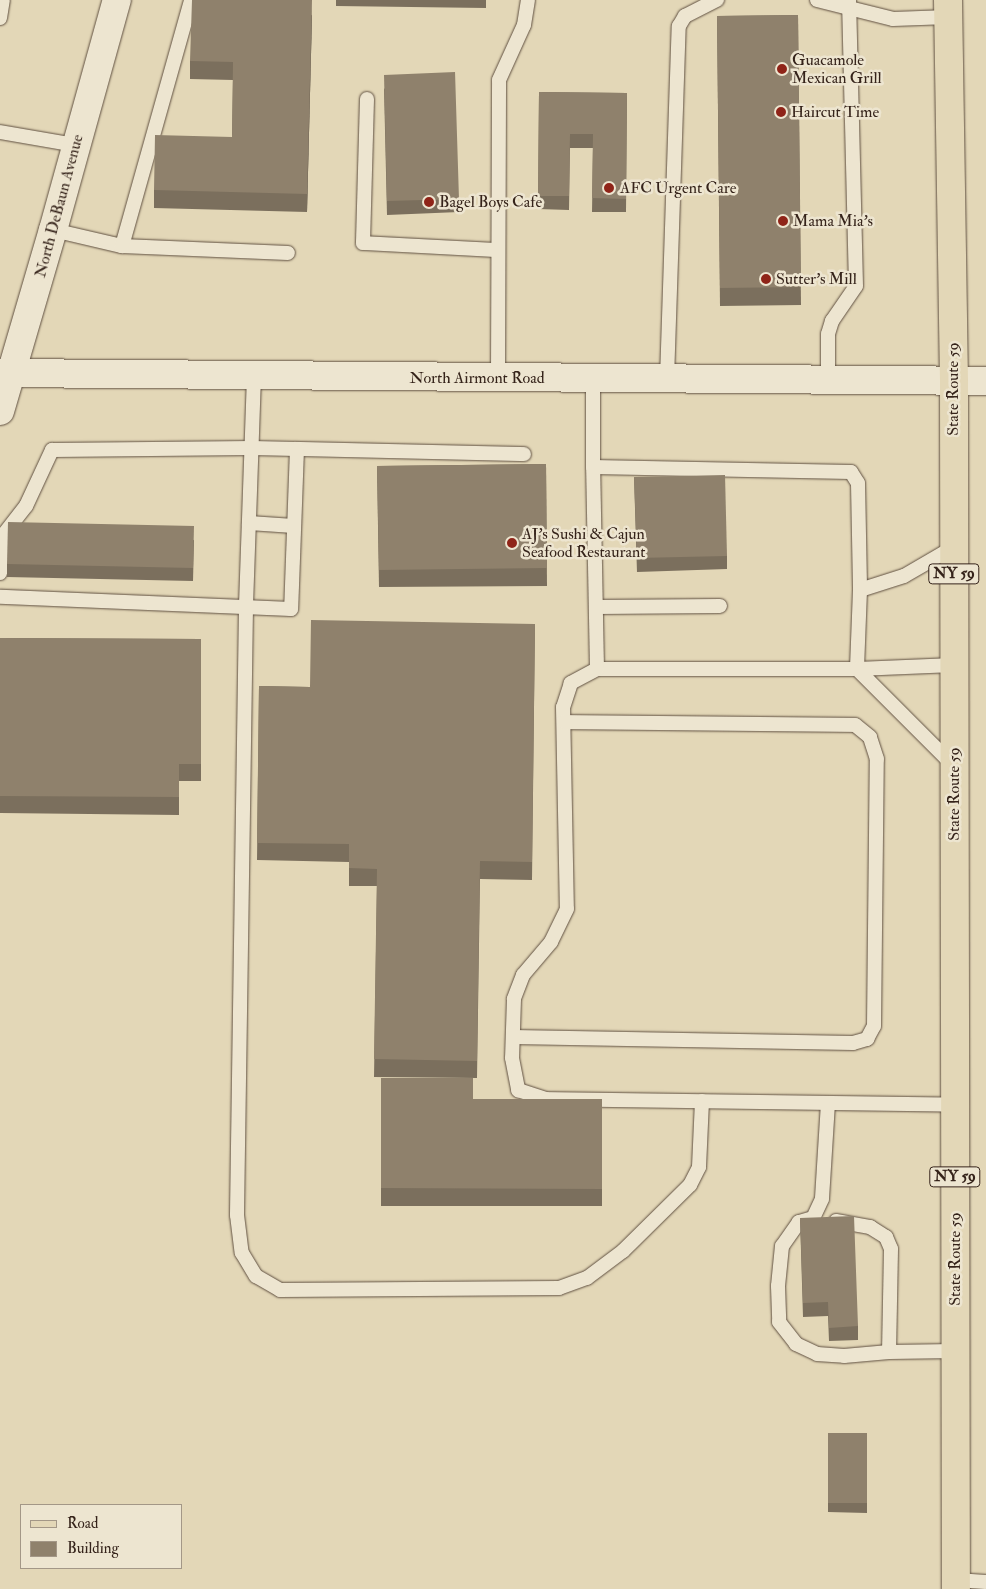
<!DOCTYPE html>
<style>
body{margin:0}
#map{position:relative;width:986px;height:1589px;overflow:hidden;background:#e3d7b7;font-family:"IM FELL Double Pica",serif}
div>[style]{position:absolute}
.roads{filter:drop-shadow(0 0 1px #605041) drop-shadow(0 0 1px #605041)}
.lane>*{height:14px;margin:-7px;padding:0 7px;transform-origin:7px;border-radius:7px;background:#ede5d0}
.street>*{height:28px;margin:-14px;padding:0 14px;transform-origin:14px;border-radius:14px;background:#ede5d0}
.secondary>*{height:28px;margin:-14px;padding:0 14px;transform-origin:14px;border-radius:14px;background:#ede5d0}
.primary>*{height:28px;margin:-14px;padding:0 14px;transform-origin:14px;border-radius:14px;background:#e3d7b7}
.wall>*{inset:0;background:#7b6f5d}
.shaded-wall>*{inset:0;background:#645a4c}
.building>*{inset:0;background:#8f816c}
.dots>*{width:14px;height:14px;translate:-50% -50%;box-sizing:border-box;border:2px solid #ede5d0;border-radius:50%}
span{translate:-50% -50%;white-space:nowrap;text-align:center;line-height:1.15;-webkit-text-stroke:5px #ede5d0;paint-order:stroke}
.shield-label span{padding:1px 4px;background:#ede5d0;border:1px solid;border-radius:4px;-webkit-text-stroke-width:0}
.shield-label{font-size:15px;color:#35231a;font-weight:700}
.poi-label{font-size:16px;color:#35231a}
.left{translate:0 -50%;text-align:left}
.street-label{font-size:16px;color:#35231a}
.legend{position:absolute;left:20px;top:1504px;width:162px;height:65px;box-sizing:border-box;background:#ede5d0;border:1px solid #a39787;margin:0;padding:6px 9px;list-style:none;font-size:15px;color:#35231a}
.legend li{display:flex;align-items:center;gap:10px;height:25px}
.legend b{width:25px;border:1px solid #a39787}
</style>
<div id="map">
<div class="roads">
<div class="lane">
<div style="left:817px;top:0;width:78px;rotate:14deg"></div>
<div style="left:893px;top:19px;width:56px;rotate:-2deg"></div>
<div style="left:0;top:18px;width:18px;rotate:-81deg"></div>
<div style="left:367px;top:99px;width:144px;rotate:91.6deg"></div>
<div style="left:363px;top:243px;width:135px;rotate:3deg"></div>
<div style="left:0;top:132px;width:76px;rotate:9.8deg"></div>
<div style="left:53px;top:230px;width:71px;rotate:13.1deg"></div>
<div style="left:122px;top:246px;width:166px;rotate:2.4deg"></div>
<div style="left:122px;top:246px;width:255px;rotate:-74.3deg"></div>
<div style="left:254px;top:376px;width:231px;rotate:92deg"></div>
<div style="left:246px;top:607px;width:608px;rotate:90.85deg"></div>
<div style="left:237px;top:1215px;width:38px;rotate:83deg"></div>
<div style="left:242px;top:1253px;width:27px;rotate:59deg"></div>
<div style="left:256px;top:1276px;width:28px;rotate:30deg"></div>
<div style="left:280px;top:1290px;width:279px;rotate:-0.4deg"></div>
<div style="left:559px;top:1288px;width:30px;rotate:-20deg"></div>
<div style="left:587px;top:1278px;width:45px;rotate:-36.9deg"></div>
<div style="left:623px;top:1251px;width:94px;rotate:-44.6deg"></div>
<div style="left:690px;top:1185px;width:20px;rotate:-63deg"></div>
<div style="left:699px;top:1167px;width:66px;rotate:-87.4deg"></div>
<div style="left:498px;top:378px;width:298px;rotate:-89.8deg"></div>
<div style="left:499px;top:80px;width:60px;rotate:-65.6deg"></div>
<div style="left:524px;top:25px;width:25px;rotate:-81deg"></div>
<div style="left:593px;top:378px;width:89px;rotate:90deg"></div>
<div style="left:667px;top:379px;width:353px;rotate:-88.1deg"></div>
<div style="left:679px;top:26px;width:12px;rotate:-59deg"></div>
<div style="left:685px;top:16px;width:36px;rotate:-27deg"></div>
<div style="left:828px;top:381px;width:47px;rotate:-90deg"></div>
<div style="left:828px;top:334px;width:14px;rotate:-73deg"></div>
<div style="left:832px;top:321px;width:42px;rotate:-55.6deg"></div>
<div style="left:856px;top:286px;width:286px;rotate:-91.4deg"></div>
<div style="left:297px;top:449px;width:227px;rotate:1.3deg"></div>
<div style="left:249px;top:523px;width:45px;rotate:3.8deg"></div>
<div style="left:0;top:573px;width:39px;rotate:-84deg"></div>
<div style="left:4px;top:534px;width:36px;rotate:-52deg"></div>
<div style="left:26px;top:506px;width:62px;rotate:-65.1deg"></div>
<div style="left:52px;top:450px;width:200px;rotate:-0.6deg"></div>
<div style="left:252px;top:448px;width:45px;rotate:1.3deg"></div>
<div style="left:297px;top:449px;width:160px;rotate:92.1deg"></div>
<div style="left:291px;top:609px;width:291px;rotate:-177.6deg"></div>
<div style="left:860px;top:590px;width:46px;rotate:-17.7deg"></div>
<div style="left:904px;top:576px;width:58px;rotate:-30.1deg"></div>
<div style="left:596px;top:607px;width:124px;rotate:-0.5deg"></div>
<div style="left:954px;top:665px;width:97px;rotate:177.6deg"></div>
<div style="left:857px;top:669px;width:260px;rotate:180deg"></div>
<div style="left:597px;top:669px;width:30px;rotate:152deg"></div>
<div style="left:571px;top:683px;width:25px;rotate:108deg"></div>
<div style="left:563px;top:707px;width:202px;rotate:88.9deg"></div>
<div style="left:567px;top:909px;width:37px;rotate:116deg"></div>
<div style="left:551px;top:942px;width:43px;rotate:130.3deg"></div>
<div style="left:523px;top:975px;width:26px;rotate:111deg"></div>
<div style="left:514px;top:999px;width:59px;rotate:91.9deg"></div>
<div style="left:512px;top:1058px;width:33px;rotate:79deg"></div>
<div style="left:518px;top:1090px;width:29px;rotate:18deg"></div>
<div style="left:546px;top:1099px;width:409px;rotate:0.8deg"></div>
<div style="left:597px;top:669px;width:202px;rotate:-91.1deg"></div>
<div style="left:593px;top:467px;width:258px;rotate:1.1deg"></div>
<div style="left:851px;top:472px;width:13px;rotate:58deg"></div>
<div style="left:858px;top:483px;width:107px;rotate:88.9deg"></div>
<div style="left:860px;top:590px;width:79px;rotate:92.2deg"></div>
<div style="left:857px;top:669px;width:136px;rotate:45deg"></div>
<div style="left:513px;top:1037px;width:340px;rotate:1deg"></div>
<div style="left:853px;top:1043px;width:15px;rotate:-16deg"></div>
<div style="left:867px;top:1039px;width:15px;rotate:-62deg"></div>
<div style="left:874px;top:1026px;width:267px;rotate:-89.4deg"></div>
<div style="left:877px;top:759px;width:23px;rotate:-108deg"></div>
<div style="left:870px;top:737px;width:19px;rotate:-141deg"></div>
<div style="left:855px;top:725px;width:291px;rotate:-179.4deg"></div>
<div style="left:828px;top:1103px;width:96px;rotate:93.6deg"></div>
<div style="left:822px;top:1199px;width:21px;rotate:115deg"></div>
<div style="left:813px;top:1218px;width:15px;rotate:164deg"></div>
<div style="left:799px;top:1222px;width:29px;rotate:125deg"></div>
<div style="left:782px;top:1246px;width:40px;rotate:95.7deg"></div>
<div style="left:778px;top:1286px;width:36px;rotate:88deg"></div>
<div style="left:779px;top:1322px;width:28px;rotate:52deg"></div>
<div style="left:796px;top:1344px;width:23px;rotate:25deg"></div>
<div style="left:817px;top:1354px;width:27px;rotate:4deg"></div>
<div style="left:844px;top:1356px;width:45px;rotate:-5.1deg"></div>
<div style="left:889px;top:1352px;width:66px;rotate:-0.9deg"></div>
<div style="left:836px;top:1221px;width:35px;rotate:10deg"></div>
<div style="left:870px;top:1227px;width:19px;rotate:32deg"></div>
<div style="left:886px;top:1237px;width:13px;rotate:67deg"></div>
<div style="left:891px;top:1249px;width:103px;rotate:91.1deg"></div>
<div style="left:956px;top:1580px;width:30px;rotate:4deg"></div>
</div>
<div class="street">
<div style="left:0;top:411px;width:189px;rotate:-73.7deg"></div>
<div style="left:53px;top:230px;width:239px;rotate:-74.5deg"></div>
</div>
<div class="secondary">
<div style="left:0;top:373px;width:986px;rotate:0.46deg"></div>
</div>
<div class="primary">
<div style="left:948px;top:0;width:381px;rotate:89.1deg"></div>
<div style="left:954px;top:381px;width:1208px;rotate:89.91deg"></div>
</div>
</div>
<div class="wall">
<div style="clip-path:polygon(336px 0,486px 0,486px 8px,336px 6px)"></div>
<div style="clip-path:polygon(312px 15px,307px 212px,154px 208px,154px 190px,232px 137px,233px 80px,190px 79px,190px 61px)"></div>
<div style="clip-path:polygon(798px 15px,801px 305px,720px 306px,717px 16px)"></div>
<div style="clip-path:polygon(384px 88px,459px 199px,459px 212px,387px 215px)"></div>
<div style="clip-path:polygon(539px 92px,627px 93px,626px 212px,592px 212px,593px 148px,570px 148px,569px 210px,538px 209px)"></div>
<div style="clip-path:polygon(546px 464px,547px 586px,379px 587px,377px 466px)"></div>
<div style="clip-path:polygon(634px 477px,727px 556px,727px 569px,637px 572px)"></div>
<div style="clip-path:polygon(194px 540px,193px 581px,7px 577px,7px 564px)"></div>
<div style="clip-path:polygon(535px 624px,532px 880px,480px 879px,477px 1078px,374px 1077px,377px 886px,349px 886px,349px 862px,257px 860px,259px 686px,310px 687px)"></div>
<div style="clip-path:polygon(0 638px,201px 639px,201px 781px,179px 781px,179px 815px,0 813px)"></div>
<div style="clip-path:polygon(381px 1078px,473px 1099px,602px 1099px,602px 1206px,381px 1206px)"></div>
<div style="clip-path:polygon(800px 1218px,858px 1326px,858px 1340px,829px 1341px,828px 1316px,803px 1317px)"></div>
<div style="clip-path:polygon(828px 1433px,867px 1433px,867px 1513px,828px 1512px)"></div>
</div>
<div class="shaded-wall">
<div style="clip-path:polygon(312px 0,312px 15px,307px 212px,307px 194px)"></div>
</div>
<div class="building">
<div style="clip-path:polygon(192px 0,312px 0,307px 194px,154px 190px,155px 135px,232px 137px,233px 62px,190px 61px)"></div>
<div style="clip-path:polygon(798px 15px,801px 287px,720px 288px,717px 16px)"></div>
<div style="clip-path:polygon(455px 72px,459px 199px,387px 201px,384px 75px)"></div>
<div style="clip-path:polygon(539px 92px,627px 93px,626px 199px,592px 198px,593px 134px,570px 134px,569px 196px,538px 196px)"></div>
<div style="clip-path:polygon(546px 464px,547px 568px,379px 570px,377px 466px)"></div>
<div style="clip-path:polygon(725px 475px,727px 556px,637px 558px,634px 477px)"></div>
<div style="clip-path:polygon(8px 522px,194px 526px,193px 568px,7px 564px)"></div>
<div style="clip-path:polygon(311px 620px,535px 624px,532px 862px,480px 861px,477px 1061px,374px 1059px,377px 869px,349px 868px,349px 844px,257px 843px,259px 686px,310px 687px)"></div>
<div style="clip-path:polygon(0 638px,201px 639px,201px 764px,179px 764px,179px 797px,0 796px)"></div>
<div style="clip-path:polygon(381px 1078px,473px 1078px,473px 1099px,602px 1099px,602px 1189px,381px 1188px)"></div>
<div style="clip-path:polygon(854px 1216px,858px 1326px,829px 1328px,828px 1302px,803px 1303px,800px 1218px)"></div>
<div style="clip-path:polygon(828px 1433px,867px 1433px,867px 1503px,828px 1503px)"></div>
</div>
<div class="dots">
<div style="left:782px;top:69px;background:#8f2418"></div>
<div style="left:781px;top:112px;background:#8f2418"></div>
<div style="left:609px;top:188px;background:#8f2418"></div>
<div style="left:429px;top:202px;background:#8f2418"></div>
<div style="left:783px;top:221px;background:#8f2418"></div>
<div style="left:766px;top:279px;background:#8f2418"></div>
<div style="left:512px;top:543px;background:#8f2418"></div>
</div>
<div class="shield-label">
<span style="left:954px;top:574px">NY 59</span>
<span style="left:955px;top:1177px">NY 59</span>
</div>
<div class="poi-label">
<span class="left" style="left:792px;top:69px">Guacamole<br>Mexican Grill</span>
<span class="left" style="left:791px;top:112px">Haircut Time</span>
<span class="left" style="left:620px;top:188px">AFC Urgent Care</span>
<span class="left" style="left:439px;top:202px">Bagel Boys Cafe</span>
<span class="left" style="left:793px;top:221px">Mama Mia's</span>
<span class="left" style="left:776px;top:279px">Sutter's Mill</span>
<span class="left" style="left:522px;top:543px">AJ's Sushi &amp; Cajun<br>Seafood Restaurant</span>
</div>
<div class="street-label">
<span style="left:59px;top:206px;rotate:-75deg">North DeBaun Avenue</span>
<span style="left:477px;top:378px">North Airmont Road</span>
<span style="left:953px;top:389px;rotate:-90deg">State Route 59</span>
<span style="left:954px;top:794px;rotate:-90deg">State Route 59</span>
<span style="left:955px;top:1259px;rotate:-90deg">State Route 59</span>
</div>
<ul class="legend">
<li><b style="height:6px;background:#e3d7b7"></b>Road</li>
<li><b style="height:14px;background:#8f816c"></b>Building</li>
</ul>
</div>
